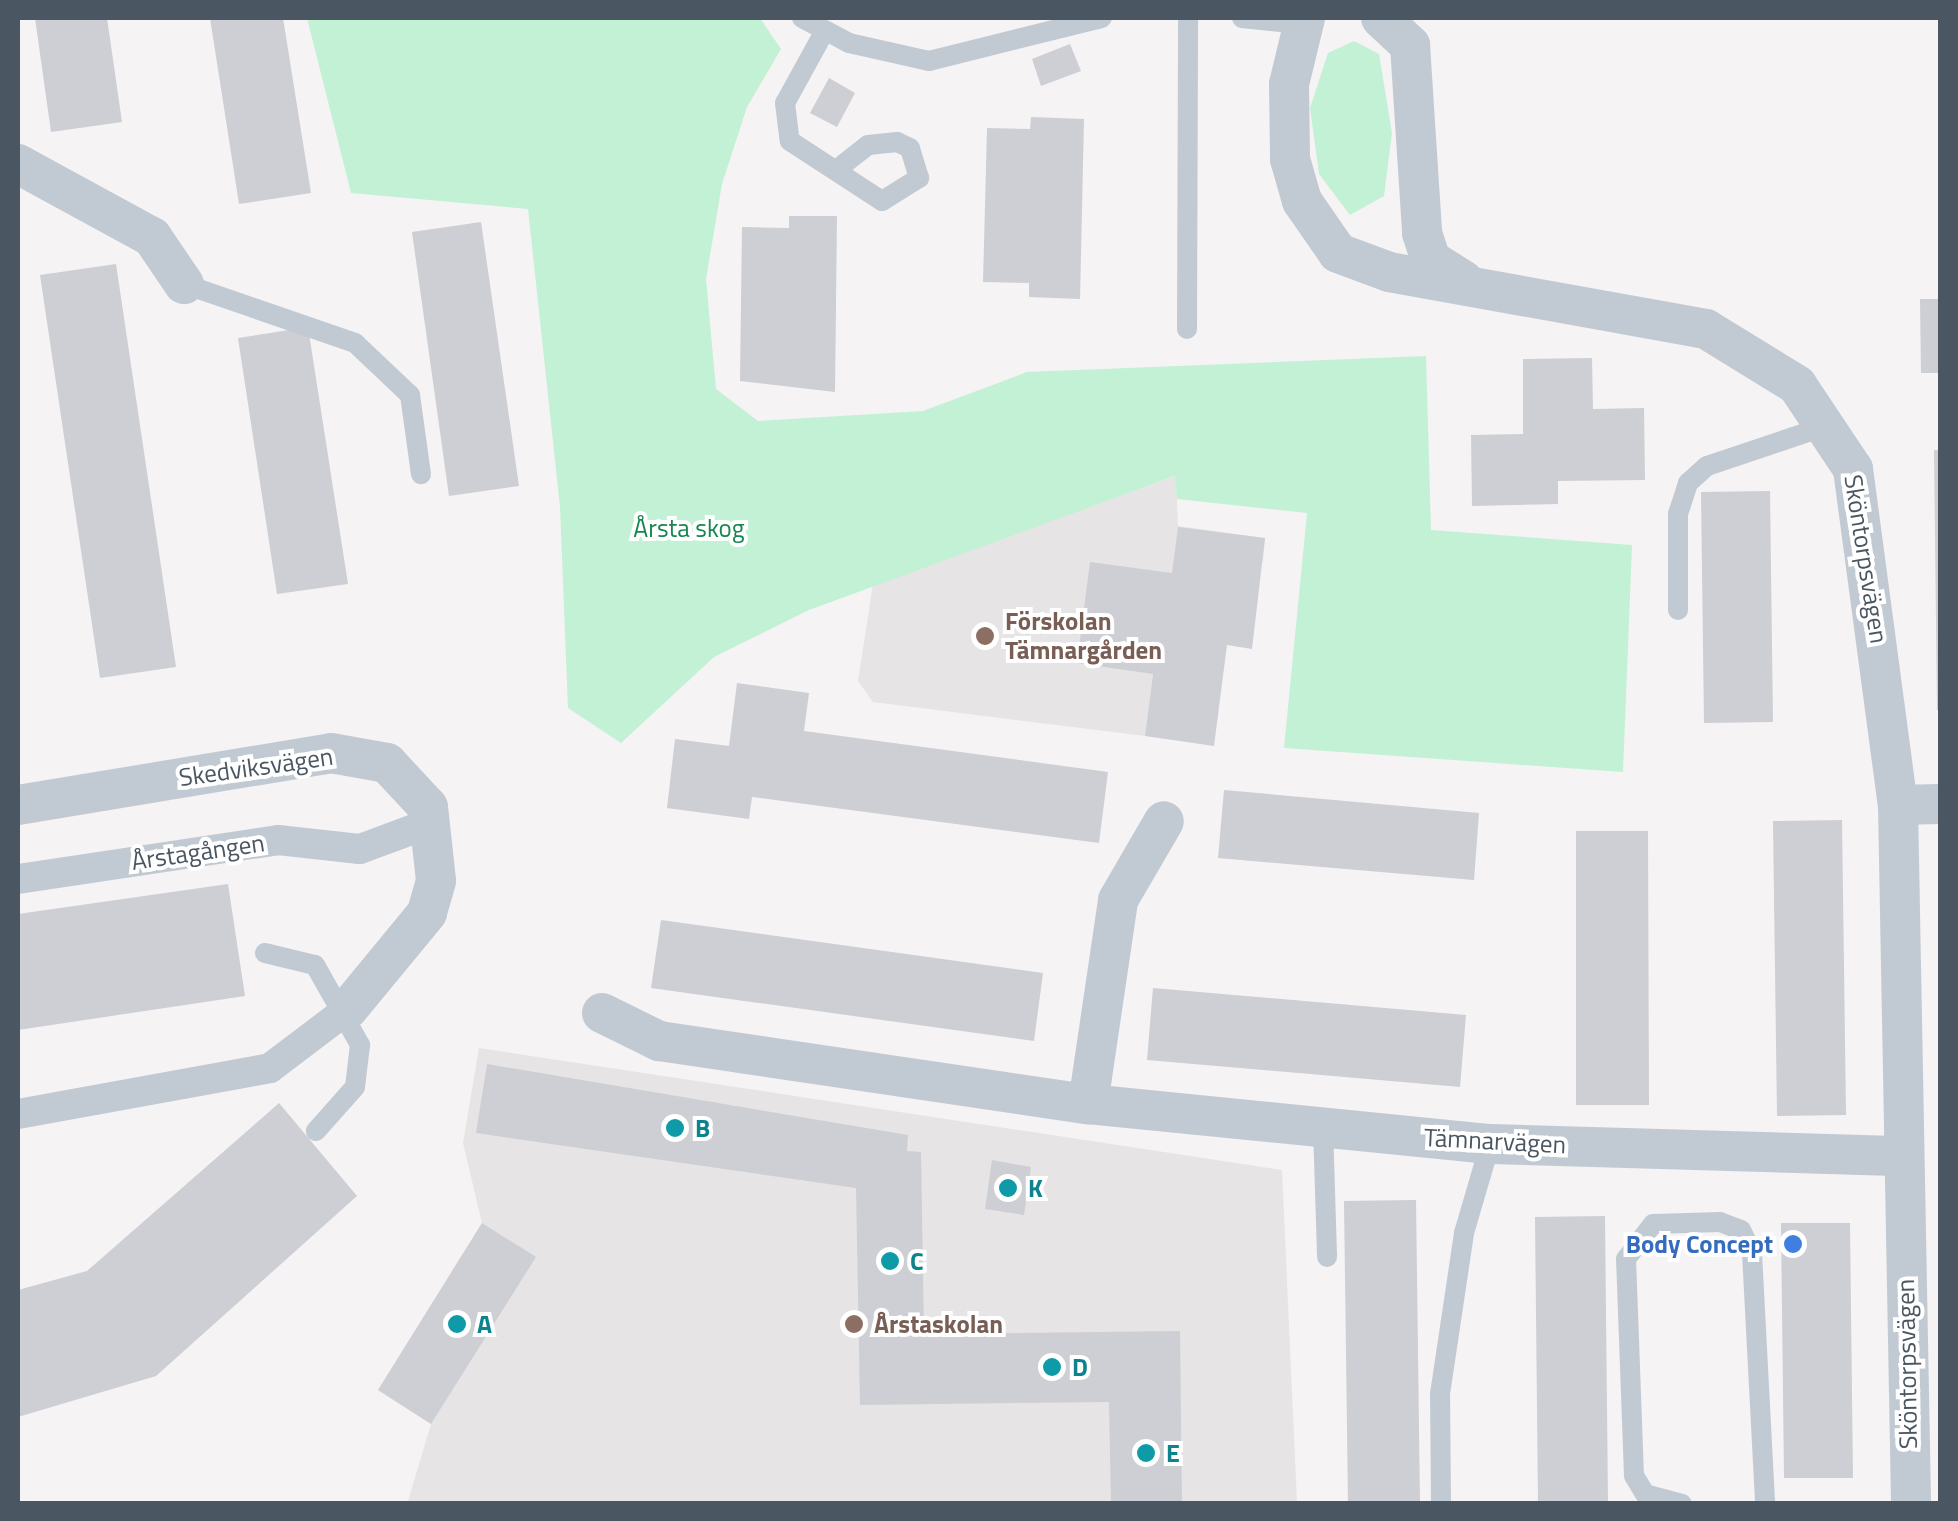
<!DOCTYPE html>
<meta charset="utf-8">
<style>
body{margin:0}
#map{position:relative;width:1958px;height:1521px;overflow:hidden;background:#f5f3f3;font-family:"Titillium Web",sans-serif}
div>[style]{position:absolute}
.education>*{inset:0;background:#e6e4e5}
.green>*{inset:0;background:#c3f1d5}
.building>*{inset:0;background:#cdcfd5}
.service>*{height:20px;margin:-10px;padding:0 10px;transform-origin:10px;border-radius:10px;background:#c1cad2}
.pedestrian>*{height:30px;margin:-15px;padding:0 15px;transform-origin:15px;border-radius:15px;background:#c1cad2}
.minor>*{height:40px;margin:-20px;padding:0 20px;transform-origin:20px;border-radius:20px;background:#c1cad2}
.dots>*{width:28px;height:28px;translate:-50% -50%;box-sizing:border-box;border:5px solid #fff;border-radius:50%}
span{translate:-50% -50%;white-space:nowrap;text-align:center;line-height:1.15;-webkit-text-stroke:8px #fff;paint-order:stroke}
.park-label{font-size:25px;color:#17864f}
.street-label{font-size:25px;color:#4a5661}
.education-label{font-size:25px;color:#785e54;font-weight:700}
.left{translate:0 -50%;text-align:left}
.culture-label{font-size:25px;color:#0d838f;font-weight:700}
.shop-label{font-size:25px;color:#366cbe;font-weight:700}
.right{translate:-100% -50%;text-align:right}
.frame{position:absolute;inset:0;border:20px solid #4a5661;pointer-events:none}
</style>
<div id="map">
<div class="education">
<div style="clip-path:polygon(1176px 476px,1178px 526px,1265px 538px,1263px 562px,1195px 553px,1153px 674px,1145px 736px,873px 702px,858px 681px,873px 584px)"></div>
<div style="clip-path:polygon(479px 1048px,1282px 1170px,1297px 1503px,281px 1503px,408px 1501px,431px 1424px,378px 1390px,482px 1223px,463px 1143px)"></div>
</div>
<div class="green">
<div style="clip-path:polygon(307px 18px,760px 18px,781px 49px,747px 107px,722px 184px,706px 279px,716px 389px,758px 421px,923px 411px,1027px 372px,1426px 356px,1431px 530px,1632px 545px,1623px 772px,1284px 748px,1307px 513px,1177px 499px,1175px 476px,809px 610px,714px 657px,621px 743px,568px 708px,560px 507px,528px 209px,351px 193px)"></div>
<div style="clip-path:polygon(1354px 41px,1379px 54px,1392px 133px,1384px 196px,1350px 215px,1319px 174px,1310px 108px,1328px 53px)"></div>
</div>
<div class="building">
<div style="clip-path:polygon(35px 18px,107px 18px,122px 122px,51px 132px)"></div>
<div style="clip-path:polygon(210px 18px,283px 18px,311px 193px,239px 204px)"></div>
<div style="clip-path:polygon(1070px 44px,1081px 71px,1041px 86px,1032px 59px)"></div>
<div style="clip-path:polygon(829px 78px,855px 93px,837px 127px,810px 113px)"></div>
<div style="clip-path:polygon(1031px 117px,1084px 119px,1080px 299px,1029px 297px,1029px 283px,983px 282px,987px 128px,1030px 129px)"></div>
<div style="clip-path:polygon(789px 216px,837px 216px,835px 392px,740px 381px,742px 227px,789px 228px)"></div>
<div style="clip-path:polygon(481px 222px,519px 486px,449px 496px,412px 232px)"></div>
<div style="clip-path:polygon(116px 264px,176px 667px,100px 678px,40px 275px)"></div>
<div style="clip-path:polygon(1920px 299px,1940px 299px,1940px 373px,1921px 373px)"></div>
<div style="clip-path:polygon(308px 327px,348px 584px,277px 594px,238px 338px)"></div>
<div style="clip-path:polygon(1592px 358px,1593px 409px,1644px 408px,1645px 480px,1558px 481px,1558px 504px,1472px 506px,1471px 435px,1523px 434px,1523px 359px)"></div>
<div style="clip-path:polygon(1934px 450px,1940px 450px,1940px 710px,1937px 710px)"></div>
<div style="clip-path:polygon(1770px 491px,1773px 722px,1704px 723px,1701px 492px)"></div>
<div style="clip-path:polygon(1178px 527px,1265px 538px,1252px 649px,1227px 645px,1214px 746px,1145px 736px,1153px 674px,1077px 663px,1090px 562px,1172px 573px)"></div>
<div style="clip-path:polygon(737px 683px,809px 693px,804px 731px,1108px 772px,1099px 843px,752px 797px,749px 819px,667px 808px,675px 739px,729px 746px)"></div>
<div style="clip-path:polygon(1224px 790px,1479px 813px,1474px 880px,1218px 858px)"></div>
<div style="clip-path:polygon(1842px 820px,1846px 1115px,1777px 1116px,1773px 821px)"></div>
<div style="clip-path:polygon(1576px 831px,1648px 831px,1649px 1105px,1576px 1105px)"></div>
<div style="clip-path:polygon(228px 884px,245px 996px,18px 1030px,18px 914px)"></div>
<div style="clip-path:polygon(661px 920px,1043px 973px,1034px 1041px,651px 988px)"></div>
<div style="clip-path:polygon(1153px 988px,1466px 1015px,1460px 1087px,1147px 1060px)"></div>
<div style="clip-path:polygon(487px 1064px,908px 1135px,907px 1151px,921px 1152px,924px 1334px,1180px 1331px,1182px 1504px,1111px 1504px,1109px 1402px,860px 1405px,856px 1188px,476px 1133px)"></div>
<div style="clip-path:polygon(279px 1103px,357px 1196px,156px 1376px,18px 1417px,18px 1290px,87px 1271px)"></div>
<div style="clip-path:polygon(992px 1160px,1031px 1167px,1024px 1215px,985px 1209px)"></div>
<div style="clip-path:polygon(1416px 1200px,1420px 1504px,1348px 1504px,1344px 1201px)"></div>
<div style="clip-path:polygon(1605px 1216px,1608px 1504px,1538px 1504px,1535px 1217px)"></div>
<div style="clip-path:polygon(482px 1223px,536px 1257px,431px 1424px,378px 1390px)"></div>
<div style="clip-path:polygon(1781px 1223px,1850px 1223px,1853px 1478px,1784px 1478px)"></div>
</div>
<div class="service">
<div style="left:802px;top:18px;width:53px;rotate:28deg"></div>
<div style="left:849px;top:43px;width:82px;rotate:12.7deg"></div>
<div style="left:929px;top:61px;width:178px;rotate:-14deg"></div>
<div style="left:1242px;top:18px;width:58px;rotate:5.9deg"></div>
<div style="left:1300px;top:24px;width:6px;rotate:-108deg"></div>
<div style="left:823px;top:34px;width:79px;rotate:118.8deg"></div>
<div style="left:785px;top:103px;width:38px;rotate:83deg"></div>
<div style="left:790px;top:141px;width:110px;rotate:33.1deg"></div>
<div style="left:882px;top:201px;width:44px;rotate:-31.9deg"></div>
<div style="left:919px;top:178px;width:31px;rotate:-107deg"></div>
<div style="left:910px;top:148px;width:14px;rotate:-155deg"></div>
<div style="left:897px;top:142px;width:29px;rotate:174deg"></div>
<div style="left:868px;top:145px;width:39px;rotate:142deg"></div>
<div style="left:184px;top:284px;width:181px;rotate:19deg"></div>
<div style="left:355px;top:343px;width:76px;rotate:43.4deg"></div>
<div style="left:410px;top:395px;width:80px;rotate:82.1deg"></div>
<div style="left:1187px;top:329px;width:311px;rotate:-89.8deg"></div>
<div style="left:1678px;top:610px;width:96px;rotate:-90deg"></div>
<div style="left:1678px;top:514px;width:33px;rotate:-72deg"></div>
<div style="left:1688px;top:483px;width:25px;rotate:-42deg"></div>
<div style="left:1707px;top:466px;width:129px;rotate:-18.6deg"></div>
<div style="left:265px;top:953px;width:51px;rotate:13.5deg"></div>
<div style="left:315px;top:965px;width:92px;rotate:60.6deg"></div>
<div style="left:360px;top:1045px;width:42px;rotate:96.8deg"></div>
<div style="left:355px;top:1087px;width:59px;rotate:131.6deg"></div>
<div style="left:1323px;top:1127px;width:130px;rotate:88.2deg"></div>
<div style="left:1441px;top:1504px;width:110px;rotate:-90.5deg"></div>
<div style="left:1440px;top:1394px;width:163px;rotate:-81.5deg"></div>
<div style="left:1464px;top:1233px;width:93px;rotate:-73.7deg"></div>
<div style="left:1682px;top:1504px;width:38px;rotate:-165deg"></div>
<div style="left:1645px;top:1494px;width:21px;rotate:-121deg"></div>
<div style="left:1634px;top:1476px;width:217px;rotate:-92.1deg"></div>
<div style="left:1626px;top:1259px;width:44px;rotate:-52.4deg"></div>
<div style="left:1653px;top:1224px;width:67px;rotate:-1.7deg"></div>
<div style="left:1720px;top:1222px;width:22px;rotate:21deg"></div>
<div style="left:1741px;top:1230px;width:25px;rotate:64deg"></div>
<div style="left:1752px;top:1253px;width:251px;rotate:87deg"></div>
</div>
<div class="pedestrian">
<div style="left:18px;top:879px;width:263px;rotate:-8.5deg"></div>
<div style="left:278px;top:840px;width:82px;rotate:6.3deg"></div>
<div style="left:360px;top:849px;width:78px;rotate:-20.3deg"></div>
<div style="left:18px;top:1114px;width:256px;rotate:-10.3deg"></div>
<div style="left:270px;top:1068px;width:98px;rotate:-37.1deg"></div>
</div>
<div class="minor">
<div style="left:1305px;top:18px;width:68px;rotate:103.6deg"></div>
<div style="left:1289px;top:84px;width:75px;rotate:89.2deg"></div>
<div style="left:1290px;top:159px;width:44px;rotate:74.1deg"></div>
<div style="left:1302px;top:201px;width:63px;rotate:55.3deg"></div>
<div style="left:1338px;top:253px;width:54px;rotate:20.4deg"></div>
<div style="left:1389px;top:272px;width:322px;rotate:10.2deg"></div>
<div style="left:1706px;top:329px;width:107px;rotate:31.6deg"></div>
<div style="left:1797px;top:385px;width:101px;rotate:56.3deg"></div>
<div style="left:1853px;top:469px;width:339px;rotate:82.4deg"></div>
<div style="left:1898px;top:805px;width:699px;rotate:88.93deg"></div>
<div style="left:1381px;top:18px;width:40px;rotate:43deg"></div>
<div style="left:1410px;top:45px;width:188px;rotate:86.3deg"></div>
<div style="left:1422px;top:233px;width:28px;rotate:72deg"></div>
<div style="left:1431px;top:260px;width:38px;rotate:32deg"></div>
<div style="left:18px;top:164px;width:153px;rotate:28.6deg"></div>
<div style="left:152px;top:237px;width:57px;rotate:55.8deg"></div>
<div style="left:18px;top:805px;width:317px;rotate:-9.4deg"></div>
<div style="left:331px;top:753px;width:57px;rotate:10.1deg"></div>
<div style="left:387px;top:763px;width:60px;rotate:47deg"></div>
<div style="left:428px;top:807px;width:74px;rotate:83.8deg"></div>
<div style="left:436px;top:881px;width:33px;rotate:106deg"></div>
<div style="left:427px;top:913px;width:124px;rotate:129.5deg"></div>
<div style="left:1898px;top:805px;width:42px;rotate:-1.4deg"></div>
<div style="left:602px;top:1013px;width:64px;rotate:26.2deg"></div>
<div style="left:659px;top:1041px;width:434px;rotate:8.4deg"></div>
<div style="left:1088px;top:1104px;width:404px;rotate:5.7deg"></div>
<div style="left:1490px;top:1144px;width:413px;rotate:1.7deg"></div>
<div style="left:1088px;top:1104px;width:206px;rotate:-81.6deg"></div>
<div style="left:1118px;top:900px;width:91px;rotate:-59.8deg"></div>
</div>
<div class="dots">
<div style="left:985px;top:636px;background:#8d6e63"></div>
<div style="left:675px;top:1128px;background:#0f9aa8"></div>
<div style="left:1008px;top:1188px;background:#0f9aa8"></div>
<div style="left:1793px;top:1244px;background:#3f7fe0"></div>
<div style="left:890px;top:1261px;background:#0f9aa8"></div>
<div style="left:457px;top:1324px;background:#0f9aa8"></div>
<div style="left:854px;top:1324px;background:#8d6e63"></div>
<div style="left:1052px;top:1367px;background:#0f9aa8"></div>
<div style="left:1146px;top:1453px;background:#0f9aa8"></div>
</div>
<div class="park-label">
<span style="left:689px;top:528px">Årsta skog</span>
</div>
<div class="street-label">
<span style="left:1866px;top:559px;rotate:81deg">Sköntorpsvägen</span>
<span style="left:256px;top:767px;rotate:-8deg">Skedviksvägen</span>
<span style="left:198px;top:852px;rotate:-8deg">Årstagången</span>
<span style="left:1495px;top:1141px;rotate:3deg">Tämnarvägen</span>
<span style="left:1907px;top:1364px;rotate:-91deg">Sköntorpsvägen</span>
</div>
<div class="education-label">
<span class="left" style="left:1005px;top:636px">Förskolan<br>Tämnargården</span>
<span class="left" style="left:874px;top:1324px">Årstaskolan</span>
</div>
<div class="culture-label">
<span class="left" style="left:695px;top:1128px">B</span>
<span class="left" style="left:1028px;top:1188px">K</span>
<span class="left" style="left:910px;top:1261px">C</span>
<span class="left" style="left:477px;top:1324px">A</span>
<span class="left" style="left:1072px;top:1367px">D</span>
<span class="left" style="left:1166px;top:1453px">E</span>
</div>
<div class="shop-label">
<span class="right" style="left:1773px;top:1244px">Body Concept</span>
</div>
<div class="frame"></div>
</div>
